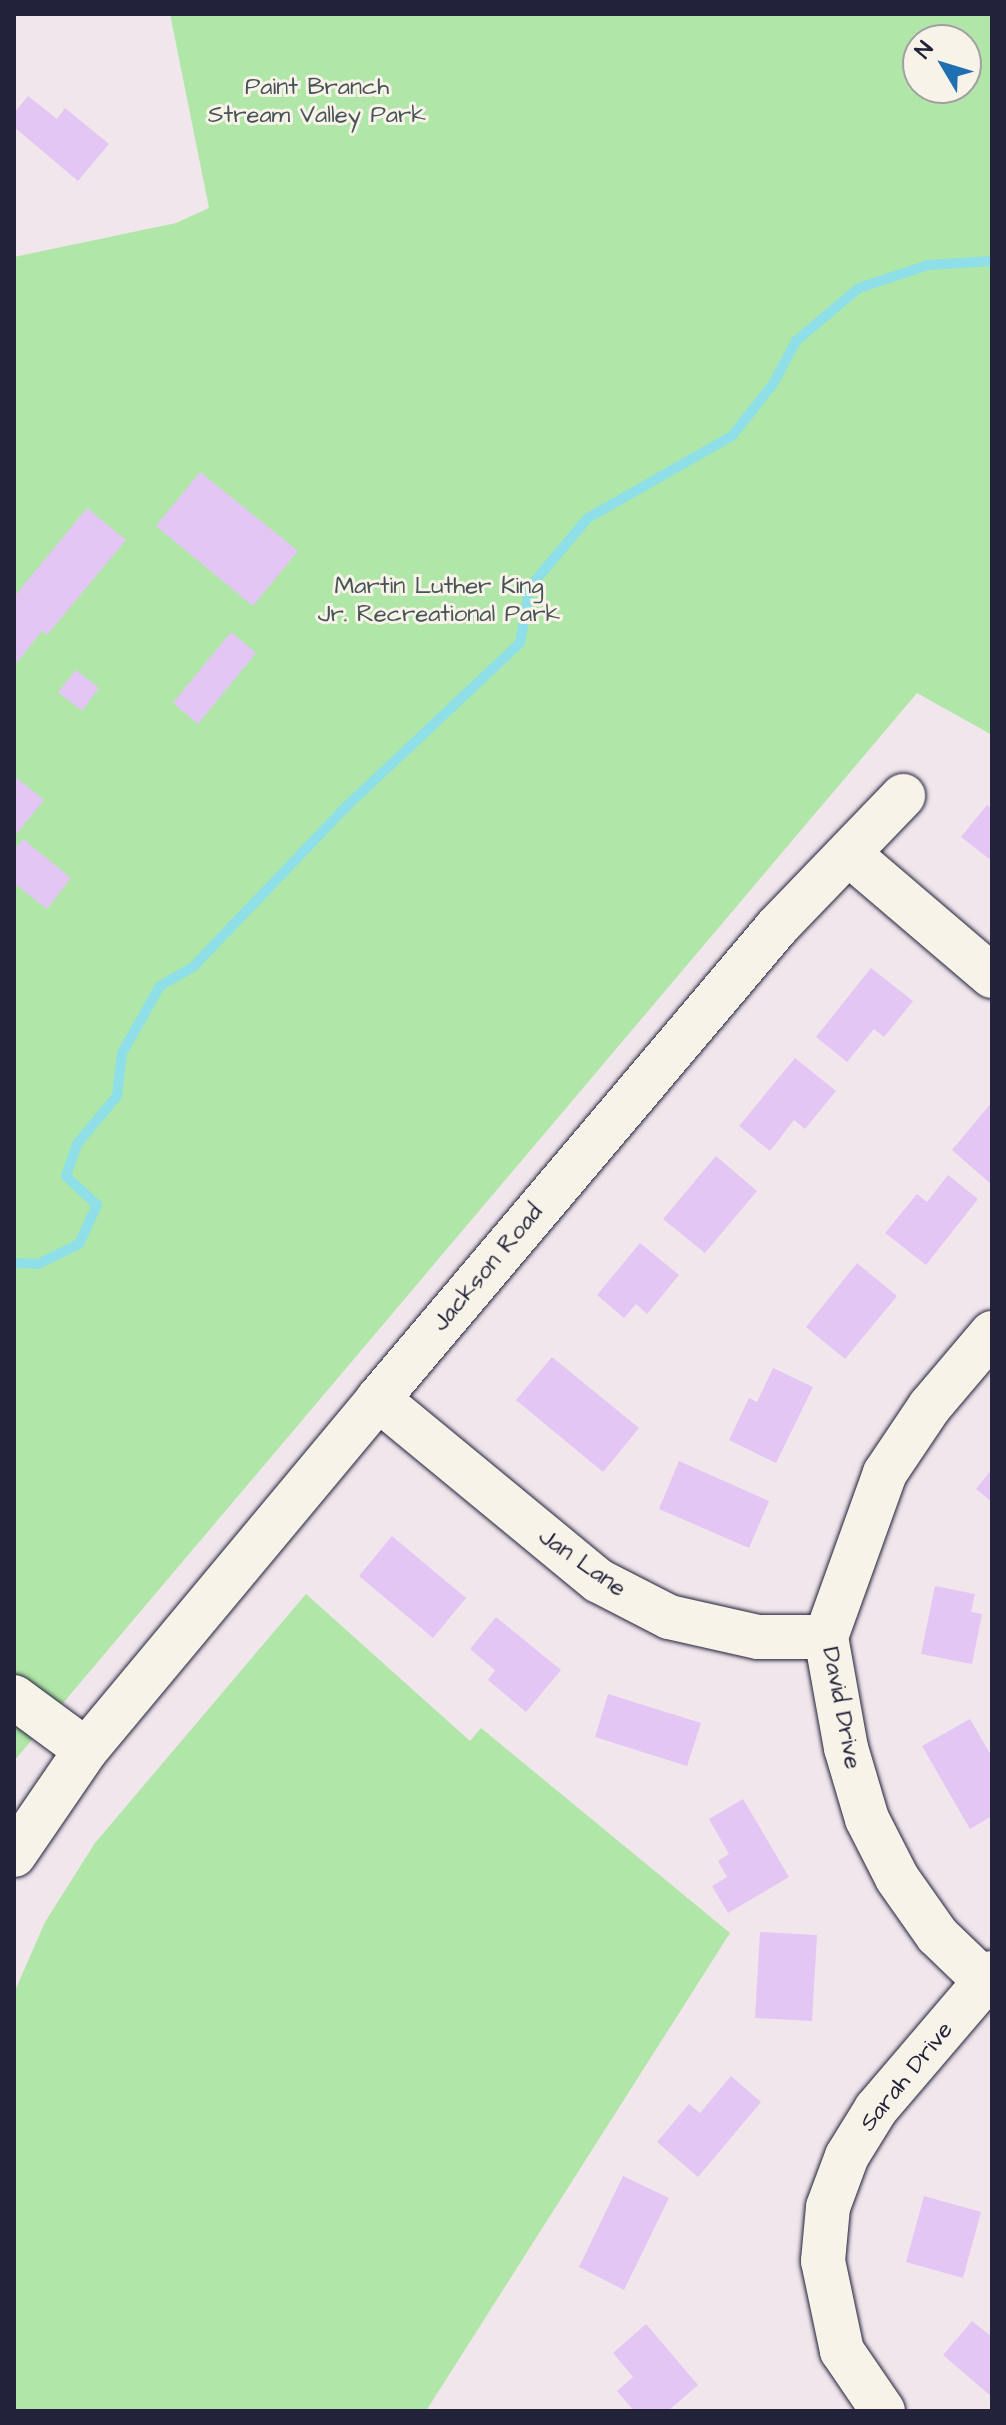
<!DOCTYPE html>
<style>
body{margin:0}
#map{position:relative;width:1006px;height:2425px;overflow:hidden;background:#f1e6ec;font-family:"Architects Daughter",sans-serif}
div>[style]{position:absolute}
.green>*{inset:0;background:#b0e6a8}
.stream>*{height:10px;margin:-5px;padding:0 5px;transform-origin:5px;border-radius:5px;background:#8edfe7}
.building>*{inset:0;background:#e3c6f4}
.roads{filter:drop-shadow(0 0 2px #22223b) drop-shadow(0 0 2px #22223b)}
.minor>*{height:44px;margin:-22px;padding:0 22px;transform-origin:22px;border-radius:22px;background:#f7f3e8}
span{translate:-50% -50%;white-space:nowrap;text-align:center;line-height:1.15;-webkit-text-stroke:6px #f7f3e8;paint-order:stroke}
.park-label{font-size:24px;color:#465356}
.street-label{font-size:24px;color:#22223b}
.frame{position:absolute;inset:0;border:16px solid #22223b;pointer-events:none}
.north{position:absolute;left:902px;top:24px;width:80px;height:80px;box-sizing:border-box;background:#f7f3e8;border:2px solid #a29fa3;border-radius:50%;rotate:308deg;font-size:22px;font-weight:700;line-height:32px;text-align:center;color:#22223b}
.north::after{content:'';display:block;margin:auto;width:28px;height:36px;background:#1f6fb2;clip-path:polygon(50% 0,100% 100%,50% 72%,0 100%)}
</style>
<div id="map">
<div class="green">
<div style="clip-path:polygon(evenodd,170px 14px,992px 14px,992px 735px,917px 693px,14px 1761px,14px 257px,176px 223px,209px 208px,170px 14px,918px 40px,966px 40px,966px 88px,918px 88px,918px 40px)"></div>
<div style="clip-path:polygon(306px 1594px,470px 1741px,481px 1728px,730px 1933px,426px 2411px,14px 2411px,14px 1993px,45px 1922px,95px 1843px)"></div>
</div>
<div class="stream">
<div style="left:14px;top:1263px;width:24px;rotate:2deg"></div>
<div style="left:38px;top:1264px;width:46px;rotate:-26deg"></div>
<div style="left:79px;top:1244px;width:43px;rotate:-65.2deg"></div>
<div style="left:97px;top:1205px;width:42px;rotate:-136.9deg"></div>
<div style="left:66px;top:1176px;width:34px;rotate:-71deg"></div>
<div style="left:77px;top:1144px;width:62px;rotate:-50.2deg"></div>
<div style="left:117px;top:1096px;width:43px;rotate:-83.4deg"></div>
<div style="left:122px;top:1053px;width:77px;rotate:-60.4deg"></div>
<div style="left:160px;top:986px;width:38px;rotate:-30deg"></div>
<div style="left:193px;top:967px;width:224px;rotate:-46.3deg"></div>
<div style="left:348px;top:805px;width:236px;rotate:-43.3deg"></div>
<div style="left:520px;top:643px;width:57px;rotate:-79.9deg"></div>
<div style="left:530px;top:587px;width:90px;rotate:-50deg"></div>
<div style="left:588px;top:518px;width:166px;rotate:-29.7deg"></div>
<div style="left:732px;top:436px;width:66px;rotate:-51.7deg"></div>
<div style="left:773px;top:384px;width:49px;rotate:-61.9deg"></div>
<div style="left:796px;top:341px;width:82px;rotate:-40.1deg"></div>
<div style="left:859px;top:288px;width:73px;rotate:-18.4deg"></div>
<div style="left:928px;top:265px;width:64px;rotate:-3.6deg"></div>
</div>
<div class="building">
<div style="clip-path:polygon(28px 96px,57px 119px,65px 108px,109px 144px,78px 181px,14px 127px,14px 113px)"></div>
<div style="clip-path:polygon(200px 472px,298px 551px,253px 606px,156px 526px)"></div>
<div style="clip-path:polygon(87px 508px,126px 540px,47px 635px,42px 631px,14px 666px,14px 597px)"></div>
<div style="clip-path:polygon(231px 632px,256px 653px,198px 724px,173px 703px)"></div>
<div style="clip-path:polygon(76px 670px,99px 688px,82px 711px,58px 692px)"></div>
<div style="clip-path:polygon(14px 776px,44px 800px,14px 837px)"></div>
<div style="clip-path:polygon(987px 805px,992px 809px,992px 861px,961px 837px)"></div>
<div style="clip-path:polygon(23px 839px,71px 878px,47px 909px,14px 883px,14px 850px)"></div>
<div style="clip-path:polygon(871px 968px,913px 1001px,884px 1037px,874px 1029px,847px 1062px,816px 1037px)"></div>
<div style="clip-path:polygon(795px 1058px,836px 1091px,805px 1129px,794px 1120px,770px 1151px,739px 1126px)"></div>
<div style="clip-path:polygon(992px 1102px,992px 1185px,952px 1150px)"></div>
<div style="clip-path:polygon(716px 1156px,757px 1191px,705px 1253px,663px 1219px)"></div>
<div style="clip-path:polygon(948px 1175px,978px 1199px,926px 1265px,885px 1233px,917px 1194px,927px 1202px)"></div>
<div style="clip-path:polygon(640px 1243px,679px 1275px,647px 1314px,636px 1304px,624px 1318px,597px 1295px)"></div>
<div style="clip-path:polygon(857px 1263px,897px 1296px,845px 1359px,806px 1327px)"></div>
<div style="clip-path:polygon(552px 1357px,639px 1428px,603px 1472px,516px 1400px)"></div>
<div style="clip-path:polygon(773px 1368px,813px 1387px,776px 1463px,729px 1440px,749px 1398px,757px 1402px)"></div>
<div style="clip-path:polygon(679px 1461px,769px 1501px,749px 1548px,659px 1509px)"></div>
<div style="clip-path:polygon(992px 1469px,992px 1502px,976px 1489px)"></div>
<div style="clip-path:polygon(392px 1536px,466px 1598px,433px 1638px,359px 1576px)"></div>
<div style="clip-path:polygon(935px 1586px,975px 1594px,971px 1612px,982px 1614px,972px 1664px,921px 1654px)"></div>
<div style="clip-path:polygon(496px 1617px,561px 1670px,526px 1712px,488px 1680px,495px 1670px,470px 1649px)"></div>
<div style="clip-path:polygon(608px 1694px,701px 1723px,687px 1766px,595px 1737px)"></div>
<div style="clip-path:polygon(970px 1719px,992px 1757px,992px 1816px,970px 1829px,922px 1746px)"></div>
<div style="clip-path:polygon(743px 1799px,789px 1877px,728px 1913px,712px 1886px,727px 1877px,718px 1861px,729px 1854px,709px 1819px)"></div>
<div style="clip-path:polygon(760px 1932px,817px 1935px,812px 2021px,755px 2018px)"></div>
<div style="clip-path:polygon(731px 2076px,761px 2102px,698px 2177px,657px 2142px,689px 2104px,700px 2113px)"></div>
<div style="clip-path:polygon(623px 2176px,669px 2198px,624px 2290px,579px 2267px)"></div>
<div style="clip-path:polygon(924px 2196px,981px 2212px,963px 2278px,906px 2262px)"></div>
<div style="clip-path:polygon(972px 2321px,992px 2337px,992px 2397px,943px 2355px)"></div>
<div style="clip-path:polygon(646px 2324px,698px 2385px,668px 2411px,634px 2411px,617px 2391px,633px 2377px,613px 2353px)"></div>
</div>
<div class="roads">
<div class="minor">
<div style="left:849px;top:854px;width:188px;rotate:40.5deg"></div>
<div style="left:992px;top:1333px;width:96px;rotate:130.3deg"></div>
<div style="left:930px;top:1406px;width:81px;rotate:123.9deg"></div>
<div style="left:885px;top:1473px;width:174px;rotate:109.8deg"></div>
<div style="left:826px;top:1637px;width:113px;rotate:79.8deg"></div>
<div style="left:846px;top:1748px;width:74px;rotate:73.5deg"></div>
<div style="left:867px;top:1819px;width:66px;rotate:63deg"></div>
<div style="left:897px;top:1878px;width:70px;rotate:54.9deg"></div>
<div style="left:937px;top:1935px;width:76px;rotate:43.9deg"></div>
<div style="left:378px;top:1399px;width:286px;rotate:39.5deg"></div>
<div style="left:599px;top:1581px;width:79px;rotate:27.2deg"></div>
<div style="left:669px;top:1617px;width:91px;rotate:12.7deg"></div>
<div style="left:758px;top:1637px;width:68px"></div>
<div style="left:14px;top:1697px;width:89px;rotate:36.4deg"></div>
<div style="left:14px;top:1855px;width:127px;rotate:-55.6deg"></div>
<div style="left:86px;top:1750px;width:457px;rotate:-50.2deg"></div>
<div style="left:378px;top:1399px;width:618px;rotate:-49.79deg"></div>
<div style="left:777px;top:927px;width:182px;rotate:-46.1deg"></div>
<div style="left:883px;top:2411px;width:73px;rotate:-124.3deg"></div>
<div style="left:842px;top:2351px;width:92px;rotate:-101.9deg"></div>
<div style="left:823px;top:2261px;width:54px;rotate:-84.7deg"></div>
<div style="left:828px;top:2207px;width:54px;rotate:-69.6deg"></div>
<div style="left:847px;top:2156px;width:55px;rotate:-58.3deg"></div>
<div style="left:876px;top:2109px;width:179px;rotate:-49.5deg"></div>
</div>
</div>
<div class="park-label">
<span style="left:317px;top:102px">Paint Branch<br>Stream Valley Park</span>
<span style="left:439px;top:601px">Martin Luther King<br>Jr. Recreational Park</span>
</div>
<div class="street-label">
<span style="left:488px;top:1268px;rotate:-50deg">Jackson Road</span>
<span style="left:582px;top:1563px;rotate:35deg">Jan Lane</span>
<span style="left:841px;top:1708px;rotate:79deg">David Drive</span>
<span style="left:907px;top:2077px;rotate:-51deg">Sarah Drive</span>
</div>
<div class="frame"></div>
<div class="north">N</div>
</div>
